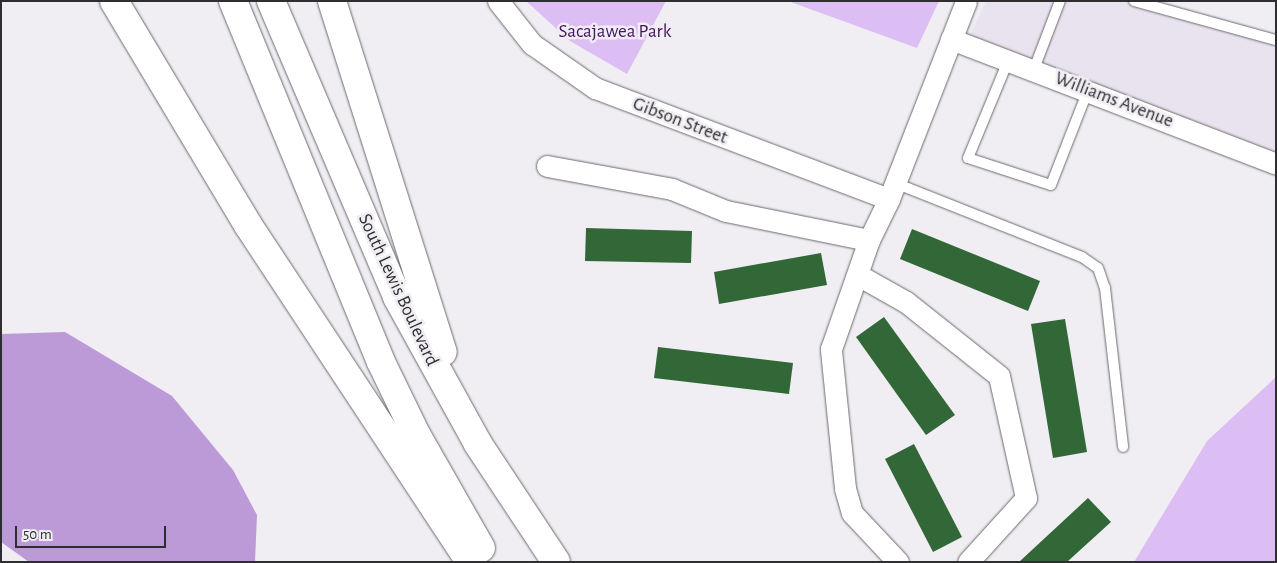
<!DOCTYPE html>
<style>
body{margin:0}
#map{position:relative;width:1277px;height:563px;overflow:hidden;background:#f0eef3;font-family:"Alegreya Sans",sans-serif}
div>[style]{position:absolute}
.built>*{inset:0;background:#e9e3ef}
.green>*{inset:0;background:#dcbef4}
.forest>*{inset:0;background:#bc99d7}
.building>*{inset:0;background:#326738}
.roads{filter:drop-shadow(0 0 1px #6c696e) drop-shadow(0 0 1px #6c696e)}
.lane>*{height:10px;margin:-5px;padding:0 5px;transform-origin:5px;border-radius:5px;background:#fff}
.street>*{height:21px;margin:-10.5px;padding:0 10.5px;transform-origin:10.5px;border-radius:10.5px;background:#fff}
.primary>*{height:28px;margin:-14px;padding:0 14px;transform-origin:14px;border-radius:14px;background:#fff}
span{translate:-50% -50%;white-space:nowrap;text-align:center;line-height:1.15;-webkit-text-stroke:5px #f0eef3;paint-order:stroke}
.park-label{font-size:19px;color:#43165f}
.street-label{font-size:19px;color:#2e2d2f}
.frame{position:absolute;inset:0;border:2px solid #2e2d2f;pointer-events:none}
.scale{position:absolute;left:15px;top:526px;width:151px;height:22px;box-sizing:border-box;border:2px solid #2e2d2f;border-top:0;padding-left:6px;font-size:15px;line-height:18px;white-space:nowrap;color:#2e2d2f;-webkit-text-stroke:4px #f0eef3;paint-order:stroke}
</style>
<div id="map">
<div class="built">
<div style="clip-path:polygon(986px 1px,1152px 1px,1276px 35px,1276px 176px,963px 51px)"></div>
</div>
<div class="green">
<div style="clip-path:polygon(526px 1px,666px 1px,627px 74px,570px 41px)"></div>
<div style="clip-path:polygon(788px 1px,939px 1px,917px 48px)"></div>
<div style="clip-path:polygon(1276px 377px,1276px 562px,1134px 562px,1207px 441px)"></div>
</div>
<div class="forest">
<div style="clip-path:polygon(65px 332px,172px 396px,233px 470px,257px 515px,255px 562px,29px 562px,1px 542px,1px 334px)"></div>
</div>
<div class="building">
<div style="clip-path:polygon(586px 228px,692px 231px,691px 263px,585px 261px)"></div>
<div style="clip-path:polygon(912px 229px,1040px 281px,1028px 311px,900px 259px)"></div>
<div style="clip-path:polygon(821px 253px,827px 285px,719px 304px,714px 272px)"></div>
<div style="clip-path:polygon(884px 317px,955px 415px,926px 435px,856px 337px)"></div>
<div style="clip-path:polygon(1065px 319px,1087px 452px,1053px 458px,1031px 324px)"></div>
<div style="clip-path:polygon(658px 347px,793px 363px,789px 394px,654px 378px)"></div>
<div style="clip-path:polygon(914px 444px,962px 537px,933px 552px,885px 459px)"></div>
<div style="clip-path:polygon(1088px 498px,1111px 522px,1067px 562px,1019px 562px)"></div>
</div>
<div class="roads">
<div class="lane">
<div style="left:1134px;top:1px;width:147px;rotate:15.4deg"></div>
<div style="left:1008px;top:61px;width:105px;rotate:112.4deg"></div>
<div style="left:968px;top:158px;width:87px;rotate:18deg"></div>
<div style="left:1051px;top:185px;width:102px;rotate:-68.7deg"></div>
<div style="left:1034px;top:69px;width:73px;rotate:-69.1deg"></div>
<div style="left:895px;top:183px;width:201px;rotate:21.6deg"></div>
<div style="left:1082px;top:257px;width:19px;rotate:35deg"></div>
<div style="left:1098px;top:268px;width:21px;rotate:71deg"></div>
<div style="left:1105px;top:288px;width:160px;rotate:83.5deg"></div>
</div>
<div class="street">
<div style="left:498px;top:1px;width:55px;rotate:51.7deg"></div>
<div style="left:532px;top:44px;width:77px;rotate:34.9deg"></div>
<div style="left:595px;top:88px;width:314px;rotate:20.7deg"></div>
<div style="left:951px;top:39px;width:348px;rotate:21deg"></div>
<div style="left:547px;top:166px;width:127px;rotate:10.4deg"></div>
<div style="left:672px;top:189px;width:58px;rotate:22.2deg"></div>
<div style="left:726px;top:211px;width:146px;rotate:11.5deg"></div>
<div style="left:858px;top:275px;width:55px;rotate:29.4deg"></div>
<div style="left:906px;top:302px;width:119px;rotate:38.5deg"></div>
<div style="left:999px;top:376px;width:125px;rotate:77.5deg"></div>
<div style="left:1026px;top:498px;width:86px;rotate:132.2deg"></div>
<div style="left:898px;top:562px;width:67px;rotate:-133.2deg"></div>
<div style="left:852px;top:513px;width:26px;rotate:-106deg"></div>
<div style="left:845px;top:488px;width:140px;rotate:-95.8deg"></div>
<div style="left:831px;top:349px;width:115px;rotate:-70.8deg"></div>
<div style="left:869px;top:240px;width:46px;rotate:-64deg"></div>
<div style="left:889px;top:199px;width:212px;rotate:-68.7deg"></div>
</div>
<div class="primary">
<div style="left:114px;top:1px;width:261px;rotate:59.1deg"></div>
<div style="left:248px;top:225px;width:404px;rotate:56.6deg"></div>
<div style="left:233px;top:1px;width:390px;rotate:67.7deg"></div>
<div style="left:381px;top:362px;width:82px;rotate:64.1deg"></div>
<div style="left:417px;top:436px;width:129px;rotate:60.3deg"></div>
<div style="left:271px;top:1px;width:322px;rotate:66.9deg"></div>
<div style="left:397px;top:297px;width:168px;rotate:61.1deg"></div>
<div style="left:478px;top:444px;width:141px;rotate:56.5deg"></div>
<div style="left:332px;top:1px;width:368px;rotate:72.5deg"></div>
</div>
</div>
<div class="park-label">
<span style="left:615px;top:32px">Sacajawea Park</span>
</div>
<div class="street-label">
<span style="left:1114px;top:100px;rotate:21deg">Williams Avenue</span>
<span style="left:680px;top:121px;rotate:21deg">Gibson Street</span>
<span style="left:398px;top:290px;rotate:65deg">South Lewis Boulevard</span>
</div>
<div class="frame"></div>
<div class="scale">50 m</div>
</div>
